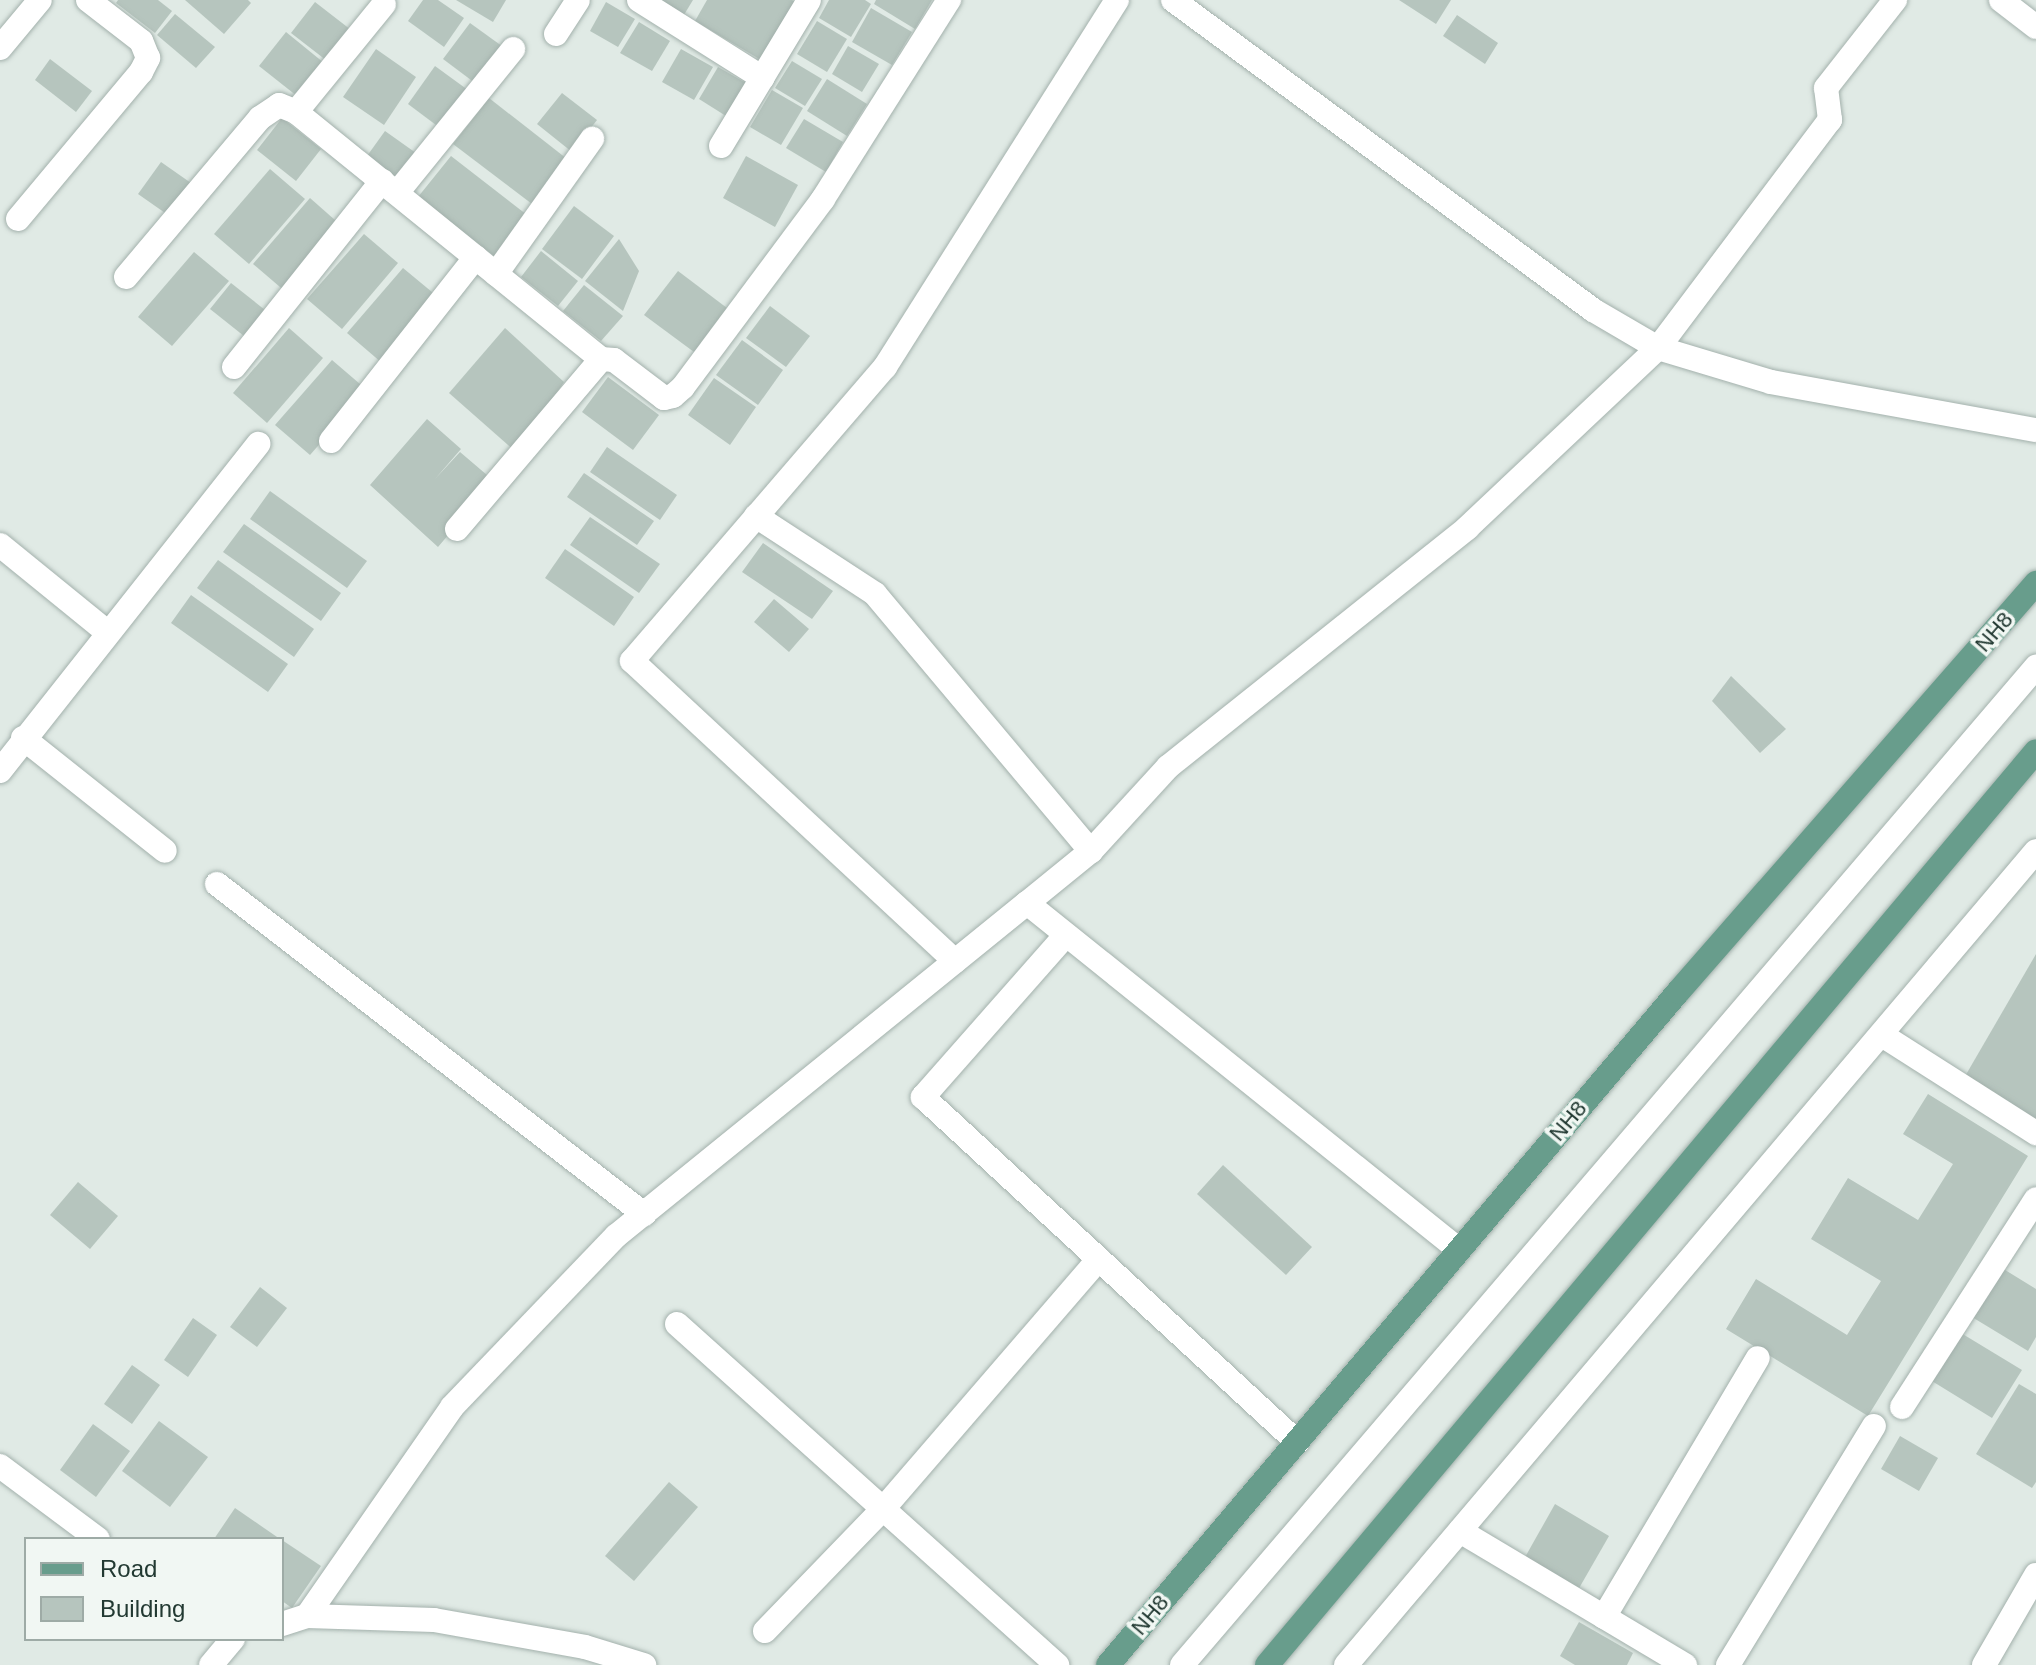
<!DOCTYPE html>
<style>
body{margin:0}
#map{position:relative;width:2036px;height:1665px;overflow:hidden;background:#e0eae5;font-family:Helvetica,sans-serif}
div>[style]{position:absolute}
.building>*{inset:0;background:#b6c5be}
.roads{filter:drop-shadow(0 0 2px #a3b1ac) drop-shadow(0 0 2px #a3b1ac)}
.minor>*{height:24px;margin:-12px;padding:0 12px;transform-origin:12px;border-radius:12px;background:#fff}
.major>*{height:24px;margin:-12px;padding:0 12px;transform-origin:12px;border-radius:12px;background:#689d8c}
span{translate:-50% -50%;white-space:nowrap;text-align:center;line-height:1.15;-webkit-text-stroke:7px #f1f7f3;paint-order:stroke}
.street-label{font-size:22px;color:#223932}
.legend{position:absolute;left:24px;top:1537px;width:260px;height:104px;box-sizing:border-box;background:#f1f7f3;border:2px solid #9eaba6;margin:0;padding:10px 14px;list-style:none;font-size:24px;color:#223932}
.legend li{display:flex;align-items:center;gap:16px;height:40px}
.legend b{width:40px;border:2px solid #9eaba6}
</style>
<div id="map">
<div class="building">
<div style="clip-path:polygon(118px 0,158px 0,172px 11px,155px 33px,116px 3px)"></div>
<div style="clip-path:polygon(185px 0,248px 0,251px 3px,224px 34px)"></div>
<div style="clip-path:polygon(423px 0,438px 0,464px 18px,444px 47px,408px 21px)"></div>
<div style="clip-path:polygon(456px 0,506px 0,493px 22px)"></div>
<div style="clip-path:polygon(653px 0,693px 0,682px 18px)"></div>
<div style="clip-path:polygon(707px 0,792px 0,795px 2px,761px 60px,695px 21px)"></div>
<div style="clip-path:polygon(829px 0,865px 0,871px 4px,851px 37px,819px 18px)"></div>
<div style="clip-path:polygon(876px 0,932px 0,915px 29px,874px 4px)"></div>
<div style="clip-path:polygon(1399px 0,1451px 0,1436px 24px)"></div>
<div style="clip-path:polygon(315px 2px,355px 33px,331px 64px,291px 33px)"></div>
<div style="clip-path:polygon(606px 2px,635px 19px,618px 47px,590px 31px)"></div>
<div style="clip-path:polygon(871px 8px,912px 32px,892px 65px,852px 42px)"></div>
<div style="clip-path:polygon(175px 14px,215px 47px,196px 68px,157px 35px)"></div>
<div style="clip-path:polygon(1457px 15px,1498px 43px,1485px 64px,1443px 36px)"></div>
<div style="clip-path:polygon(817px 21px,847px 39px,827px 72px,797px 54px)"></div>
<div style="clip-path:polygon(639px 22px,670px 41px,652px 71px,620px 53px)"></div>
<div style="clip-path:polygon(470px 23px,506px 49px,479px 86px,443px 59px)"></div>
<div style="clip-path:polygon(286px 32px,329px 67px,302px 100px,259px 66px)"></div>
<div style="clip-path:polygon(848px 46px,879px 64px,862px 92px,832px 74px)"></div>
<div style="clip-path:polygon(376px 49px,416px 77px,384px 125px,343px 97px)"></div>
<div style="clip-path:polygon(681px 49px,713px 67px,694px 100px,662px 82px)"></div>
<div style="clip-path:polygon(50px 59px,92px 91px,76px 112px,35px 80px)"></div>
<div style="clip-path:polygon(792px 61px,822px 79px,805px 106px,775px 88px)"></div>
<div style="clip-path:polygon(435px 66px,472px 93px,444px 131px,408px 104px)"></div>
<div style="clip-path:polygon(718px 67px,746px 83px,726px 116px,699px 99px)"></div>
<div style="clip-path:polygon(827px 79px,867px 104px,847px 136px,807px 111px)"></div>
<div style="clip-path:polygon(772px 90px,803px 108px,781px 145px,750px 127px)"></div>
<div style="clip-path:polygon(562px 93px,597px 120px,572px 152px,537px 124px)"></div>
<div style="clip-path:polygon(489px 98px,571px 162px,536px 207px,453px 144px)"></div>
<div style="clip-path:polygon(282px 118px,321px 149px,296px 181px,257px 150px)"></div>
<div style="clip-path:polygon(804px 119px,843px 142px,826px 172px,786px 148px)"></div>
<div style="clip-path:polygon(385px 131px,423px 158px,404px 183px,367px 156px)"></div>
<div style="clip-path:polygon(451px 156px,531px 218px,499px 260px,418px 197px)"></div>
<div style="clip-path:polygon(746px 156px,798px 185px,775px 227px,723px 198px)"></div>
<div style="clip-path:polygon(161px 162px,191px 183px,168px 215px,138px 194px)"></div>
<div style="clip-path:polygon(270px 169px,305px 199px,249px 264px,214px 234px)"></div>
<div style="clip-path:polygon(310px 198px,344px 228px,287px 293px,253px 264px)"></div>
<div style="clip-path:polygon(574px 206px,614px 236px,582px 279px,542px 249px)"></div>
<div style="clip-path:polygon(364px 234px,398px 263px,342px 329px,307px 299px)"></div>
<div style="clip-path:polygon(619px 239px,639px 271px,623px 311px,585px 281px)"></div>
<div style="clip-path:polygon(541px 251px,578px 281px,558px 306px,521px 277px)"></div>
<div style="clip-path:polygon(194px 252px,229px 281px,172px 346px,138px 317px)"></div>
<div style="clip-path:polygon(403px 268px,438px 297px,382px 363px,347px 333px)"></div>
<div style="clip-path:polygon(678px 271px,727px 308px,694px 352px,644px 315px)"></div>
<div style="clip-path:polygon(231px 283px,270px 314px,249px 340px,210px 309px)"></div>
<div style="clip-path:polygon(584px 285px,623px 316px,601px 341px,563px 311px)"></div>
<div style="clip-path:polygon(770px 306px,810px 336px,786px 367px,746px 338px)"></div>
<div style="clip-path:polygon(289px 328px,323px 358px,267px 423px,233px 393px)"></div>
<div style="clip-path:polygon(505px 328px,564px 382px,517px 453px,449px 393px)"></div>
<div style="clip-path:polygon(742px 340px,783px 370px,758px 405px,716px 375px)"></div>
<div style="clip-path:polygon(332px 360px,367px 390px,310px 455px,275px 425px)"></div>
<div style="clip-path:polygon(608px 377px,659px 415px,633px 450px,582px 412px)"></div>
<div style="clip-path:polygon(714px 378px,756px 407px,730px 445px,688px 415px)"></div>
<div style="clip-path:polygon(427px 419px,461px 449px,435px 479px,460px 452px,494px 481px,438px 547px,370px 485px)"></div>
<div style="clip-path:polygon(607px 447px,677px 495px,660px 520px,590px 472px)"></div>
<div style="clip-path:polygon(584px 473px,654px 521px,637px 545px,567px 497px)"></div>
<div style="clip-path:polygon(270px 491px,367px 561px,347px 588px,250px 519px)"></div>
<div style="clip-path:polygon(590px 517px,660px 564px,639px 593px,570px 545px)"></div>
<div style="clip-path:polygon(244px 524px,341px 593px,321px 621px,223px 552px)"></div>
<div style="clip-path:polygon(763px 543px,833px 591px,812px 619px,742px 572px)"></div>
<div style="clip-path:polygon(565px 549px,634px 597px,614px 626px,545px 578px)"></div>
<div style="clip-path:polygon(218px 560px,314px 629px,294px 657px,197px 588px)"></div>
<div style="clip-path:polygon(191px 595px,288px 664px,268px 692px,171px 623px)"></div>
<div style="clip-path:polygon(774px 599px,809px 629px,789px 652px,754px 622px)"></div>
<div style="clip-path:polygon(1731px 676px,1786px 729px,1760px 753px,1712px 701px)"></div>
<div style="clip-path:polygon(2036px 954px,2036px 1120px,1964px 1078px)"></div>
<div style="clip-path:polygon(1928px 1094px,2028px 1156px,1868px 1416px,1726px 1329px,1756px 1279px,1847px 1335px,1881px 1281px,1811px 1239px,1848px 1178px,1918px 1220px,1953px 1164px,1903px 1134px)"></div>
<div style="clip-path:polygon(1223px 1165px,1312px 1247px,1286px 1275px,1197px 1194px)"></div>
<div style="clip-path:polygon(78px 1182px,118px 1216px,90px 1249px,50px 1215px)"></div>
<div style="clip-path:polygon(1997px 1265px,2036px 1289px,2036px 1337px,2028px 1351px,1967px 1314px)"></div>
<div style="clip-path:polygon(260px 1287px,287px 1308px,257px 1347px,230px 1327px)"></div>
<div style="clip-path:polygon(193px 1318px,217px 1335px,188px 1377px,164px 1360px)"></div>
<div style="clip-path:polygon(1956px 1330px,2022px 1370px,1992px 1418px,1927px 1378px)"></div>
<div style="clip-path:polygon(132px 1365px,160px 1385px,132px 1424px,104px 1404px)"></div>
<div style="clip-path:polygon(2019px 1384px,2036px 1394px,2036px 1482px,2032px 1488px,1976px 1454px)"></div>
<div style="clip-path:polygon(159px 1421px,208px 1457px,170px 1507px,122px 1471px)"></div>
<div style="clip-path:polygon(93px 1424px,130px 1451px,96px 1497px,60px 1470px)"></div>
<div style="clip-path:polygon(1900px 1436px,1938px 1458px,1919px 1491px,1881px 1469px)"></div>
<div style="clip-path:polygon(669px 1482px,698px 1507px,634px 1581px,605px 1556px)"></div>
<div style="clip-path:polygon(1555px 1504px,1609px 1536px,1578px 1590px,1524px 1559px)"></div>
<div style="clip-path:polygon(235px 1508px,280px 1539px,214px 1539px)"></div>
<div style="clip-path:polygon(282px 1540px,321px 1566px,292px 1608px,282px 1601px)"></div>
<div style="clip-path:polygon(1579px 1622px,1633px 1653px,1627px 1665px,1575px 1665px,1560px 1656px)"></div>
</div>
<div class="roads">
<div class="minor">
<div style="left:639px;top:0;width:146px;rotate:32.2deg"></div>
<div style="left:1173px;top:0;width:522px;rotate:36.43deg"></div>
<div style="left:1593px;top:310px;width:75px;rotate:30.3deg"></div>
<div style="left:1658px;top:348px;width:118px;rotate:16.7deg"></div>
<div style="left:1771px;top:382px;width:269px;rotate:10.3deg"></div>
<div style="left:2001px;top:0;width:44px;rotate:37.6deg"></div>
<div style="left:556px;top:34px;width:40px;rotate:-57.1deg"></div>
<div style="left:0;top:48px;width:62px;rotate:-50.2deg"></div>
<div style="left:296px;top:112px;width:139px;rotate:-50.8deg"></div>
<div style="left:721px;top:146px;width:170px;rotate:-58.9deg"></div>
<div style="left:397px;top:193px;width:185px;rotate:-51.1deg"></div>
<div style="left:18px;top:219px;width:192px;rotate:-50.1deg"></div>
<div style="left:141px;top:72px;width:16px;rotate:-63deg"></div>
<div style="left:148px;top:58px;width:18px;rotate:-112deg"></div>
<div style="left:141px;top:41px;width:67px;rotate:-142.3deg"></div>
<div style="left:496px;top:274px;width:166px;rotate:-54.6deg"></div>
<div style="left:126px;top:277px;width:208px;rotate:-49.9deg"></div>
<div style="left:260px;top:118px;width:23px;rotate:-34deg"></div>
<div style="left:279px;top:105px;width:18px;rotate:22deg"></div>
<div style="left:296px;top:112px;width:392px;rotate:39deg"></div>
<div style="left:234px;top:367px;width:238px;rotate:-51.5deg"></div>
<div style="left:331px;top:441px;width:234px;rotate:-51.8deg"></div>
<div style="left:756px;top:516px;width:142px;rotate:33.2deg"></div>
<div style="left:875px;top:594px;width:336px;rotate:50deg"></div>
<div style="left:457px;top:529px;width:223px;rotate:-49.7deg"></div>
<div style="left:601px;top:359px;width:13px;rotate:4deg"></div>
<div style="left:614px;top:360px;width:63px;rotate:37.2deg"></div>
<div style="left:664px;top:398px;width:9px;rotate:-13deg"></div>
<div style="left:673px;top:396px;width:13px;rotate:-42deg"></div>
<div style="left:683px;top:387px;width:234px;rotate:-53.3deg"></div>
<div style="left:823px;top:199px;width:236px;rotate:-57.7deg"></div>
<div style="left:0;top:545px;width:138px;rotate:39.1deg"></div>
<div style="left:23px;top:738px;width:181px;rotate:38.5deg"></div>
<div style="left:0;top:771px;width:417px;rotate:-51.7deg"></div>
<div style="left:217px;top:884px;width:540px;rotate:37.7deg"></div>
<div style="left:1027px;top:903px;width:82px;rotate:-39.1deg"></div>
<div style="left:1091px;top:851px;width:114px;rotate:-47.5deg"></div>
<div style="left:1168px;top:767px;width:383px;rotate:-38.6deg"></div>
<div style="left:1467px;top:528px;width:262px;rotate:-43.3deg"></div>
<div style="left:1658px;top:348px;width:286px;rotate:-53deg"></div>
<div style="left:1830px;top:120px;width:32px;rotate:-97deg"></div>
<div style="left:1826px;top:88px;width:112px;rotate:-51.9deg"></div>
<div style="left:1065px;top:936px;width:215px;rotate:131.4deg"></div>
<div style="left:923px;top:1097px;width:509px;rotate:42.69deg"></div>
<div style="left:955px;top:961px;width:441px;rotate:-137.1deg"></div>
<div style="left:632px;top:661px;width:388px;rotate:-49.3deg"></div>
<div style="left:885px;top:367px;width:434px;rotate:-57.7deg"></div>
<div style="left:1882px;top:1035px;width:183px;rotate:32.5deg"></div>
<div style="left:677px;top:1324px;width:511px;rotate:41.9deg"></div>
<div style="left:1902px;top:1407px;width:247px;rotate:-57.2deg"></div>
<div style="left:0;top:1466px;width:122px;rotate:36.7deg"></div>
<div style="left:1460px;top:1531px;width:262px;rotate:30.8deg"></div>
<div style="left:307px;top:1616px;width:254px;rotate:-55.2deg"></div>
<div style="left:452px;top:1407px;width:237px;rotate:-46.2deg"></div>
<div style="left:616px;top:1236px;width:529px;rotate:-39.02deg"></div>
<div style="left:1027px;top:903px;width:554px;rotate:38.77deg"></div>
<div style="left:1604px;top:1617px;width:301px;rotate:-59.3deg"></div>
<div style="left:282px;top:1624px;width:26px;rotate:-18deg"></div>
<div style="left:307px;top:1616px;width:127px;rotate:1.8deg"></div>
<div style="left:434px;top:1620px;width:153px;rotate:10.1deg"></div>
<div style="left:585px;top:1647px;width:62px;rotate:17deg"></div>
<div style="left:765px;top:1631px;width:170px;rotate:-46deg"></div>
<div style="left:883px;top:1509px;width:330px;rotate:-49.2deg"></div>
<div style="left:211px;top:1665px;width:34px;rotate:-50deg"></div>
<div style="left:1182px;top:1665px;width:1314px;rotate:-49.45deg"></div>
<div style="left:1346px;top:1665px;width:1067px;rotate:-49.71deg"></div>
<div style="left:1728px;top:1665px;width:280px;rotate:-58.6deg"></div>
<div style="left:1984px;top:1665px;width:104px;rotate:-60deg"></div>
</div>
<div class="major">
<div style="left:1108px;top:1665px;width:882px;rotate:-49.74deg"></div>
<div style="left:1678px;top:992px;width:544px;rotate:-48.8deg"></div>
<div style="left:1267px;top:1665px;width:1194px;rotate:-49.92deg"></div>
</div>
</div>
<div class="street-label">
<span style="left:1994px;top:632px;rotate:-49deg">NH8</span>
<span style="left:1568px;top:1121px;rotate:-50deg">NH8</span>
<span style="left:1150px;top:1615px;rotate:-50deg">NH8</span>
</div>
<ul class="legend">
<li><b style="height:10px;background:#689d8c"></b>Road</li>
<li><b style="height:22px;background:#b6c5be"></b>Building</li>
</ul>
</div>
